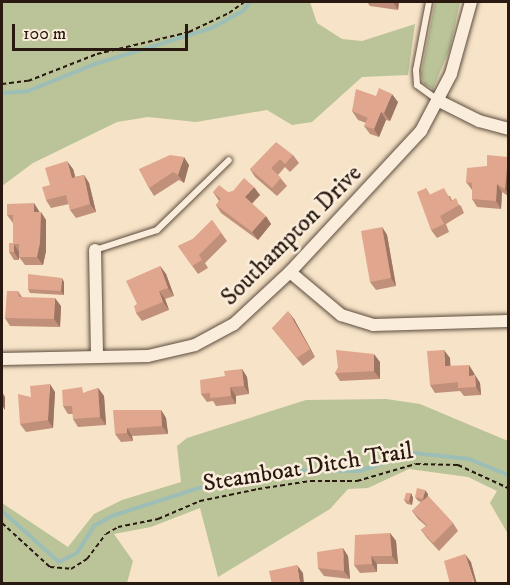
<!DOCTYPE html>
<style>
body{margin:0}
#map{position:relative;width:510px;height:585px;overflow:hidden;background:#f7e3c7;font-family:"IM FELL DW Pica",serif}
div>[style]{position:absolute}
.green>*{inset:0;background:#bac498}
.stream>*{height:4px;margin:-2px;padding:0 2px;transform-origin:2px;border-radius:2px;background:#9dbeb6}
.path>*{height:2px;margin-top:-1px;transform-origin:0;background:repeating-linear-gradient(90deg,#291911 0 4.5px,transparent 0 7.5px)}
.roads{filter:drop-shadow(0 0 2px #5c4c3e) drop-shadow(0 0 2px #5c4c3e)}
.lane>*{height:6px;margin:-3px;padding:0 3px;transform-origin:3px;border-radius:3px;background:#faeddb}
.street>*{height:12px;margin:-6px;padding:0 6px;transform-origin:6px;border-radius:6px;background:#faeddb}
.wall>*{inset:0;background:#c1907a}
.shaded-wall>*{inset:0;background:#9d7563}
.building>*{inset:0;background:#e0a78e}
span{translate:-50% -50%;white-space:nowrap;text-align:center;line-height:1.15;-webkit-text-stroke:5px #faeddb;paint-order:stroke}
.street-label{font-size:24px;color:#291911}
.frame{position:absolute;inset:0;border:3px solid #291911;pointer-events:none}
.scale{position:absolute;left:12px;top:24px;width:176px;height:27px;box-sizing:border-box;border:3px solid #291911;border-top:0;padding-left:8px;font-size:18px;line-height:21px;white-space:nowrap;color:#291911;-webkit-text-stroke:4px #faeddb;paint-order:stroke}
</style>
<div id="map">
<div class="green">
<div style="clip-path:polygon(2px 2px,310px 2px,317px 23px,342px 39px,362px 41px,415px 24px,408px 75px,362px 77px,312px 122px,292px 125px,267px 110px,196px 122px,148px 117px,117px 122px,33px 163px,2px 186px)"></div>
<div style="clip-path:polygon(435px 2px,460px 2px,450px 48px,433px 89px,424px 84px,421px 74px)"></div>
<div style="clip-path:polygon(386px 399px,420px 404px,508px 441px,508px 534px,490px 503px,497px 491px,468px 477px,409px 469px,368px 488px,348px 489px,330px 509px,218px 577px,200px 508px,151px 527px,114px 534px,133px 561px,127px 583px,2px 583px,2px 503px,68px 547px,94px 514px,122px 500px,181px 482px,177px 446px,187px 438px,306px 400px)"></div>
</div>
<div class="stream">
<div style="left:2px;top:93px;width:26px;rotate:-4deg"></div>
<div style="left:28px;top:91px;width:72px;rotate:-21.9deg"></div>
<div style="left:95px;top:64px;width:122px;rotate:-17.1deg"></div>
<div style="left:212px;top:28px;width:35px;rotate:-29deg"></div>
<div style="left:243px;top:11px;width:11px;rotate:-52deg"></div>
<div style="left:2px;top:511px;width:76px;rotate:41.8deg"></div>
<div style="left:59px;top:562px;width:20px;rotate:-27deg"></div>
<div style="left:77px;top:553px;width:32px;rotate:-58deg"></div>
<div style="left:94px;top:526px;width:21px;rotate:-29deg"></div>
<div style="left:112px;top:516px;width:107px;rotate:-17.9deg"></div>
<div style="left:214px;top:483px;width:73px;rotate:-10.2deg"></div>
<div style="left:286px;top:470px;width:73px;rotate:0.8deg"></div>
<div style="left:359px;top:471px;width:58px;rotate:-18.1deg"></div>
<div style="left:414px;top:453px;width:55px;rotate:6.2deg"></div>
<div style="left:469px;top:459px;width:42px;rotate:22.3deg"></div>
</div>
<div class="path">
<div style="left:2px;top:84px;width:26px;rotate:-7deg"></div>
<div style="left:28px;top:81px;width:74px;rotate:-21.4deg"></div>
<div style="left:97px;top:54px;width:95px;rotate:-13.4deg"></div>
<div style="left:189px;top:32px;width:44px;rotate:-25.4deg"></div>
<div style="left:229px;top:13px;width:19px;rotate:-36deg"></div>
<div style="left:2px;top:523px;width:65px;rotate:42.5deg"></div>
<div style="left:50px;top:567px;width:21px;rotate:5deg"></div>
<div style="left:71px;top:569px;width:19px;rotate:-32deg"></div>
<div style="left:87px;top:559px;width:31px;rotate:-53deg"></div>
<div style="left:106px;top:534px;width:14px;rotate:-30deg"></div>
<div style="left:118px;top:527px;width:41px;rotate:-11.3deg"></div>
<div style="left:158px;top:519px;width:46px;rotate:-23.2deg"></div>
<div style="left:200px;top:501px;width:59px;rotate:-11.7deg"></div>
<div style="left:258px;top:489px;width:53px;rotate:-8.7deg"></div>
<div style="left:310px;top:481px;width:47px"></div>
<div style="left:357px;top:481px;width:61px;rotate:-16.1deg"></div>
<div style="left:416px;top:464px;width:42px;rotate:1.4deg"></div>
<div style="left:458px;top:465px;width:55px;rotate:24.7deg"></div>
</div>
<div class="roads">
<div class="lane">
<div style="left:429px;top:2px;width:69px;rotate:100.8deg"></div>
<div style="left:416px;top:70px;width:15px;rotate:86deg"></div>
<div style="left:417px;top:85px;width:26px;rotate:36deg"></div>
<div style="left:95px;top:250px;width:65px;rotate:-17.9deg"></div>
<div style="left:157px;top:230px;width:100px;rotate:-44.2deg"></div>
</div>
<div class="street">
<div style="left:439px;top:101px;width:45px;rotate:26.6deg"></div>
<div style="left:479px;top:121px;width:30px;rotate:15deg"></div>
<div style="left:95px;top:250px;width:107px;rotate:88.9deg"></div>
<div style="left:290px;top:272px;width:67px;rotate:40.1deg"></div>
<div style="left:341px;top:315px;width:34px;rotate:17deg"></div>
<div style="left:373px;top:325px;width:135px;rotate:-1.7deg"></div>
<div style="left:2px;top:359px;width:146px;rotate:-1.2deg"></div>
<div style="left:148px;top:356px;width:48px;rotate:-13.2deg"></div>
<div style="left:195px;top:345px;width:44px;rotate:-28.3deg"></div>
<div style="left:234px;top:324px;width:76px;rotate:-42.9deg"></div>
<div style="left:290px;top:272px;width:192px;rotate:-47.1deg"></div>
<div style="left:421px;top:131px;width:64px;rotate:-62.2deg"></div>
<div style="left:451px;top:74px;width:75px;rotate:-74.5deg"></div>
</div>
</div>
<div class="wall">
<div style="clip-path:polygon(367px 2px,399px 2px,398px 10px,370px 6px)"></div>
<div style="clip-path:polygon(376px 96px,398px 102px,390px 121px,386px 120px,379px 137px,370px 134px,364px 126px,366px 123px,358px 120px,352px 111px)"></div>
<div style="clip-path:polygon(293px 155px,299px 163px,290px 172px,285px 167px,278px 175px,287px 186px,277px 196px,255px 177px,250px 169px)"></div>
<div style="clip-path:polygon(508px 157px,508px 196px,502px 192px,501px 209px,477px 207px,472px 199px,472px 190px,466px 182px,487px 166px)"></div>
<div style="clip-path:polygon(189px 165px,184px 183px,179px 180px,154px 196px,149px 188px,139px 169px)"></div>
<div style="clip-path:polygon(73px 169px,75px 177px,84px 175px,89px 183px,96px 212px,76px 218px,70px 210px,69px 204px,51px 208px,46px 200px,50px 185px)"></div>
<div style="clip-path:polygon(426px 188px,430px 195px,450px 196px,452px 200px,461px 206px,464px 213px,446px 224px,449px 232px,437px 238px,431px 230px)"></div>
<div style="clip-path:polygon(213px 192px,260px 195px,252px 204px,271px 224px,258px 240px,221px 213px,216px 205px,219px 201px)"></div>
<div style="clip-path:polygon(39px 211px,46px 220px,46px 251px,43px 265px,25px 265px,19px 257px,19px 252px,19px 260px,14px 260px,9px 252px,13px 243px,13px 223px,7px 215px)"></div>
<div style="clip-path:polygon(212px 220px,227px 241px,205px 263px,208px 268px,198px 274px,178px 246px,193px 239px)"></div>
<div style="clip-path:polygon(382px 227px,387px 235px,396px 286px,376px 290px,370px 282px)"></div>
<div style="clip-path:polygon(160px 266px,166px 274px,174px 296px,165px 299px,169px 310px,142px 321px,136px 313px,137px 304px)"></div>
<div style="clip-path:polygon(64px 282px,64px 295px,30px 293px,28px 289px)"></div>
<div style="clip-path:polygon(18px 291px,22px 297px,61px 306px,60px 327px,10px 326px,5px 318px)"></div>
<div style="clip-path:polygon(294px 319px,315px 357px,303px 366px,272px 328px)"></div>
<div style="clip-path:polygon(450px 358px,450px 366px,474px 373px,475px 375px,480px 383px,481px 395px,464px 396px,460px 391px,435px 393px,430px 385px)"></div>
<div style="clip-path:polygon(380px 362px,380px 379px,340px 381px,335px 373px,338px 368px)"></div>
<div style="clip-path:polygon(242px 369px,247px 377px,249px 394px,236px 396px,236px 404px,216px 406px,213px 401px,207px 402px,201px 394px,225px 376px)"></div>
<div style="clip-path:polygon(98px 388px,104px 396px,106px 425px,78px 427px,73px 419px,73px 414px,68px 414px,63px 406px,86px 392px)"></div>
<div style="clip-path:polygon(55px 392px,53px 428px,26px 432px,20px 424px,31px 397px)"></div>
<div style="clip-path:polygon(161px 410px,166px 418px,168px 434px,132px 436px,133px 441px,121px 442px,115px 434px)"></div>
<div style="clip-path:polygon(411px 493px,413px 498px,412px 505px,407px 504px,404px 500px)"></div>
<div style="clip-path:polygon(428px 494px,428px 496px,453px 523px,458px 531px,439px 551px,427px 538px,421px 530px,426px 526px,418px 519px,412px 511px,421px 502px,418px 501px,415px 497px)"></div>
<div style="clip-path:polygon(390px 533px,396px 541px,398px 564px,377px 564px,377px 572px,360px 573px,354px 565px)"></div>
<div style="clip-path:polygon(348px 556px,350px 579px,324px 576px,318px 568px)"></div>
</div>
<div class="shaded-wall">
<div style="clip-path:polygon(393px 2px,399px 2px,398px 10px)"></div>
<div style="clip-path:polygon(392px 94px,398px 102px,390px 121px,384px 113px)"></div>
<div style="clip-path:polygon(381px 112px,386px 120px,379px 137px,374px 129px)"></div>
<div style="clip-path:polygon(184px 157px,189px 165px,184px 183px,178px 175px)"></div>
<div style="clip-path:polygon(508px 158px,508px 194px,505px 189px)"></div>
<div style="clip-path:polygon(67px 161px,73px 169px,78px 186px,72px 178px)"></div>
<div style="clip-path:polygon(84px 175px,89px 183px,96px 212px,90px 204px)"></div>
<div style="clip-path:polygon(497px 184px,502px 192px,501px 209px,496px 201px)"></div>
<div style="clip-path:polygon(254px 187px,260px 195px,250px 205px,245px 197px)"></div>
<div style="clip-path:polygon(34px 203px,39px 211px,39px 220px,34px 212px)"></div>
<div style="clip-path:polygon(41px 212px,46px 220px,46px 251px,43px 265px,37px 257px)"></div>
<div style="clip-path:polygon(266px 216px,271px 224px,258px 240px,252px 232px)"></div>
<div style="clip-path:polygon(382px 227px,387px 235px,396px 286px,391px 278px)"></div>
<div style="clip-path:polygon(14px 244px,19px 252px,19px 260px,14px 252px)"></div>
<div style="clip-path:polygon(160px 266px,166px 274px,174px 296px,168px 288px)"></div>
<div style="clip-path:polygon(62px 278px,64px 282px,64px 295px,61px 291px)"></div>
<div style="clip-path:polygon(159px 291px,165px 299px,169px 310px,163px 302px)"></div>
<div style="clip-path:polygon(55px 298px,61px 306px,60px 327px,54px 319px)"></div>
<div style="clip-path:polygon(288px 311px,294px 319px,315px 357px,310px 349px)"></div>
<div style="clip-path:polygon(444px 350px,450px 358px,451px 374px,445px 366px)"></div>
<div style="clip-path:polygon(374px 354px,380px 362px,380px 379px,374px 371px)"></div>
<div style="clip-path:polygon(469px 365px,474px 373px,475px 384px,469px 376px)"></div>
<div style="clip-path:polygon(242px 369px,247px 377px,249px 394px,244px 386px)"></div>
<div style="clip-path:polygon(475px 375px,480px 383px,481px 395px,476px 387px)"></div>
<div style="clip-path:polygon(50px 384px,55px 392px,53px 428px,48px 420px)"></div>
<div style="clip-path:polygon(230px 387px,236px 396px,236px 404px,231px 396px)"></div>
<div style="clip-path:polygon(98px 388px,104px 396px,106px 425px,100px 417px)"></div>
<div style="clip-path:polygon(2px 392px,5px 397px,5px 410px,2px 405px)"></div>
<div style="clip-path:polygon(161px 410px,166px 418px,168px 434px,162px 426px)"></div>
<div style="clip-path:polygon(127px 428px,132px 436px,133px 441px,127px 433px)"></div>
<div style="clip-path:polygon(425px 490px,428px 494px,426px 503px,423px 499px)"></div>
<div style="clip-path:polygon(411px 493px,413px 498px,412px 505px,409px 501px)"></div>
<div style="clip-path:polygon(390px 533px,396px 541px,398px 564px,392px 556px)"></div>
<div style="clip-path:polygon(343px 548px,348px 556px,350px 579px,344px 571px)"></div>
<div style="clip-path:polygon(465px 554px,471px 562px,477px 584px,475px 584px)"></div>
<div style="clip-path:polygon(371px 556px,377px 564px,377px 572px,372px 564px)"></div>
<div style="clip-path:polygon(297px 565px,303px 573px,304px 584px,300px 584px)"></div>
</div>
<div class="building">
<div style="clip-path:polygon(379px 88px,392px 94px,384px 113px,381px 112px,374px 129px,364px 126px,368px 118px,352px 111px,356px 89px,376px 96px)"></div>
<div style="clip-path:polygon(276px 142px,293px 155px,285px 164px,280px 159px,271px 168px,281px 178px,272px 188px,250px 169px)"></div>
<div style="clip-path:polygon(170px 155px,184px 157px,178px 175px,173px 172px,149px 188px,139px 169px)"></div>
<div style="clip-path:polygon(487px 155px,508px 157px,505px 189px,497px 184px,496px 201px,472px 199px,472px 183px,466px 182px,467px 168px,487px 166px)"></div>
<div style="clip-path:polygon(67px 161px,72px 178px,84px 175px,90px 204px,70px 210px,66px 195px,46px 200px,42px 187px,50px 185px,45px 168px)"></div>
<div style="clip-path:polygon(244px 178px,254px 187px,245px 197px,266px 216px,252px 232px,216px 205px,221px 199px,213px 192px,219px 185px,228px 192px,233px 191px)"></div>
<div style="clip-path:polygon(426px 188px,429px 195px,444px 188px,451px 201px,456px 198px,459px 205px,440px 216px,444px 224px,431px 230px,417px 192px)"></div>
<div style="clip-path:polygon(34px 203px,34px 212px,41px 212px,40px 243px,37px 257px,19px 257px,19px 244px,14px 244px,14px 252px,9px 252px,9px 243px,13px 243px,13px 215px,7px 215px,7px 204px)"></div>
<div style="clip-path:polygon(212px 220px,221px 233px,199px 255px,202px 260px,192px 266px,178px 246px,193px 239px)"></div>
<div style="clip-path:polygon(382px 227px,391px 278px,370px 282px,361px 231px)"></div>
<div style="clip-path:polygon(160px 266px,168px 288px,159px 291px,163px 302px,136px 313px,134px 306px,137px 304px,126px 281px)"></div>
<div style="clip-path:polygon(28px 274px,62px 278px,61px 291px,28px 289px)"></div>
<div style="clip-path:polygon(7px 291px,18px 291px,19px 297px,55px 298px,54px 319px,5px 318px)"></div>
<div style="clip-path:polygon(288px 311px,310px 349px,297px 358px,272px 328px)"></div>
<div style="clip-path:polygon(336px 350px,374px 354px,374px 371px,335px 373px,338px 368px)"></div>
<div style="clip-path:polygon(444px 350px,445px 366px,469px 365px,469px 376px,475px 375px,476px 387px,458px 388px,458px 382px,430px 385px,427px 351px)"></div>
<div style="clip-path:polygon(242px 369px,244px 386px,230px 387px,231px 396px,210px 398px,210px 393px,201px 394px,200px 380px,225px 376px,224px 371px)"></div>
<div style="clip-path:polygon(50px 384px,48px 420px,20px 424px,18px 394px,31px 397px,30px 386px)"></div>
<div style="clip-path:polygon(82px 387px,83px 393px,98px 388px,100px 417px,73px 419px,72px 406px,63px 406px,62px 390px)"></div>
<div style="clip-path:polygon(113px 410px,161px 410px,162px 426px,127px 428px,127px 433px,115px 434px)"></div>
<div style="clip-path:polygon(417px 488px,425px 490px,423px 499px,415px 497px)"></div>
<div style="clip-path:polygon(406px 493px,411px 493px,409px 501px,404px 500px)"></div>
<div style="clip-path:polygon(428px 496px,453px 523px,433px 543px,421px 530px,427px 525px,412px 511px)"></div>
<div style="clip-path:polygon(390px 533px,392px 556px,371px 556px,372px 564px,354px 565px,355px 535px)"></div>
<div style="clip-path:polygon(343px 548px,344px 571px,318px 568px,317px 552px)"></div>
<div style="clip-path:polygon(465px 554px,474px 581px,466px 584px,450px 584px,444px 561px)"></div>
<div style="clip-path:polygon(297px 565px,300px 584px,272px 584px,269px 571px)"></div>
</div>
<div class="street-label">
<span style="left:292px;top:236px;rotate:-45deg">Southampton Drive</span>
<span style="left:308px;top:468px;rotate:-9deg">Steamboat Ditch Trail</span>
</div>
<div class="frame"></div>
<div class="scale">100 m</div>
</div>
